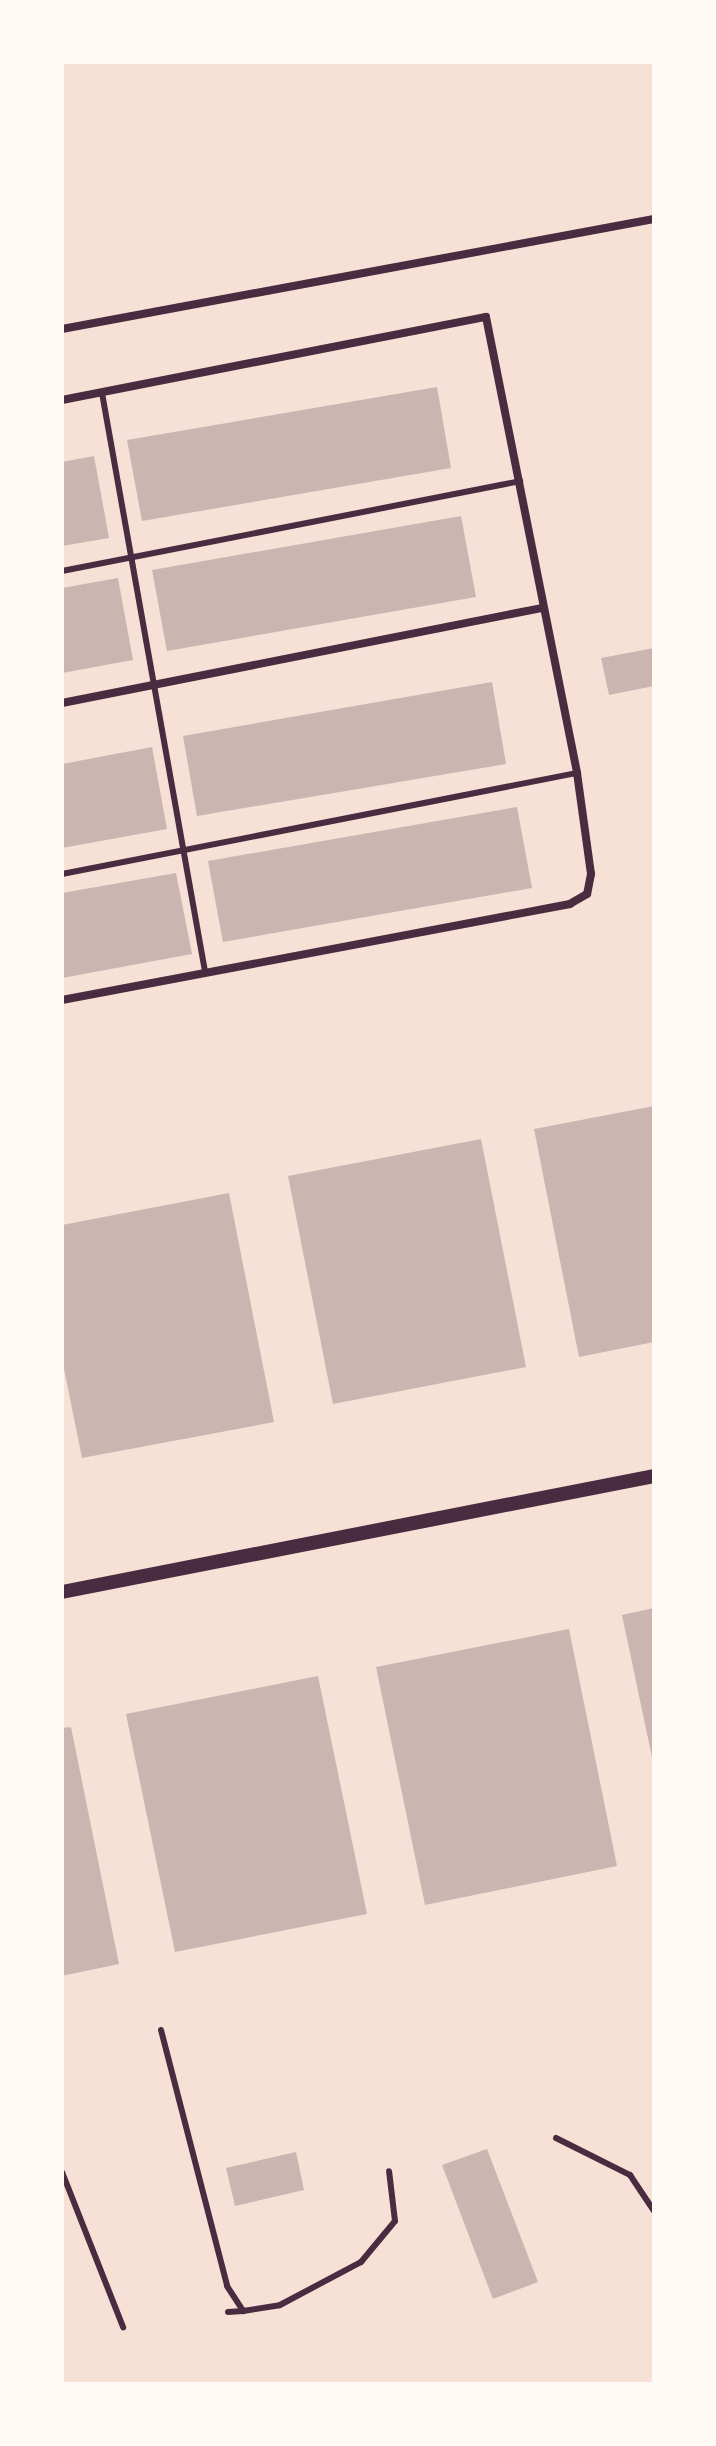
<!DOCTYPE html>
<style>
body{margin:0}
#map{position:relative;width:716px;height:2446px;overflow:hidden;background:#f7e1d7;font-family:"Times New Roman",serif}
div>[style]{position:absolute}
.building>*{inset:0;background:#ccb4b1}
.service>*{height:6px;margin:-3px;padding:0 3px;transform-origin:3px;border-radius:3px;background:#4a2c40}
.minor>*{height:8px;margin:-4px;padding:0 4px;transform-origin:4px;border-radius:4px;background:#4a2c40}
.tertiary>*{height:14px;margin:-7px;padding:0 7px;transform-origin:7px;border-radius:7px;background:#4a2c40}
span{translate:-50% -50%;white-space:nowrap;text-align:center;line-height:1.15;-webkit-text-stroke:7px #fffaf5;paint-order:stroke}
.frame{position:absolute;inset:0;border:64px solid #fffaf5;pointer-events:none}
</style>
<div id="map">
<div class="building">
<div style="clip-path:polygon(437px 387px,451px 468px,142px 521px,127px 440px)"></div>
<div style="clip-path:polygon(94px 456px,109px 538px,62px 546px,62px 462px)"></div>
<div style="clip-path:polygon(461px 516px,476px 597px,167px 651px,152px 570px)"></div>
<div style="clip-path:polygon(118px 578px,133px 660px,62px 673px,62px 588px)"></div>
<div style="clip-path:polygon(654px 648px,654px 686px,609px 695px,601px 658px)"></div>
<div style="clip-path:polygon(492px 682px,506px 764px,197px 816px,183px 736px)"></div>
<div style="clip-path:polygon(152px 747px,167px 829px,62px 848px,62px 764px)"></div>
<div style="clip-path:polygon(517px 807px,532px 888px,223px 942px,208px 861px)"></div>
<div style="clip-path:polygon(176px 873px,192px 954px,62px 978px,62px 893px)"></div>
<div style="clip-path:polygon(654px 1106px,654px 1342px,579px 1357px,534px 1129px)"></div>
<div style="clip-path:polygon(481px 1139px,526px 1367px,333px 1404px,288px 1176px)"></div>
<div style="clip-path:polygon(229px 1193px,274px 1422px,82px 1458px,62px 1359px,62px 1225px)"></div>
<div style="clip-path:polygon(654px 1608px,654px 1762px,653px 1762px,622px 1615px)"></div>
<div style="clip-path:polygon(569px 1629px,617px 1866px,425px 1905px,376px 1667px)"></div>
<div style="clip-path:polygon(318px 1676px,367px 1914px,175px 1952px,126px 1714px)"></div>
<div style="clip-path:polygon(71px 1727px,119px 1964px,62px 1976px,62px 1728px)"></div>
<div style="clip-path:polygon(487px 2149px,538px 2282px,493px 2299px,442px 2165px)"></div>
<div style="clip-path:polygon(296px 2152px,304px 2190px,235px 2206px,226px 2168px)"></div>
</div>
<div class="service">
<div style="left:102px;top:393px;width:587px;rotate:79.9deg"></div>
<div style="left:62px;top:571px;width:467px;rotate:-11.1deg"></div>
<div style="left:62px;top:874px;width:525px;rotate:-11.1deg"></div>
<div style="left:161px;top:2030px;width:264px;rotate:75.5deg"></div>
<div style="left:227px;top:2286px;width:30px;rotate:57deg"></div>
<div style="left:243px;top:2311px;width:15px;rotate:176deg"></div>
<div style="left:556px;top:2138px;width:83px;rotate:26.6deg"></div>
<div style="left:630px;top:2175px;width:43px;rotate:56.3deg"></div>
<div style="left:62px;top:2172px;width:167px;rotate:68.5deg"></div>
<div style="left:243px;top:2311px;width:37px;rotate:-9deg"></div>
<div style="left:280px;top:2305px;width:92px;rotate:-28deg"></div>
<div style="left:361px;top:2262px;width:53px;rotate:-50.3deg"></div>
<div style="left:395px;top:2221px;width:50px;rotate:-96.8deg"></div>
</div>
<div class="minor">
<div style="left:62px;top:329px;width:602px;rotate:-10.53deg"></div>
<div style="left:62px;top:400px;width:432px;rotate:-11.1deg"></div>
<div style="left:486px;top:317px;width:465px;rotate:78.7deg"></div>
<div style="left:577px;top:773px;width:102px;rotate:82.1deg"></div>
<div style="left:591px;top:874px;width:20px;rotate:101deg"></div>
<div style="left:587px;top:894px;width:20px;rotate:150deg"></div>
<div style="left:570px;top:904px;width:517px;rotate:169.3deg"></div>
<div style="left:62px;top:703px;width:490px;rotate:-11.2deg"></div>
</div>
<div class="tertiary">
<div style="left:62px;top:1592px;width:603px;rotate:-11.09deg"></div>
</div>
<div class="frame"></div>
</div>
